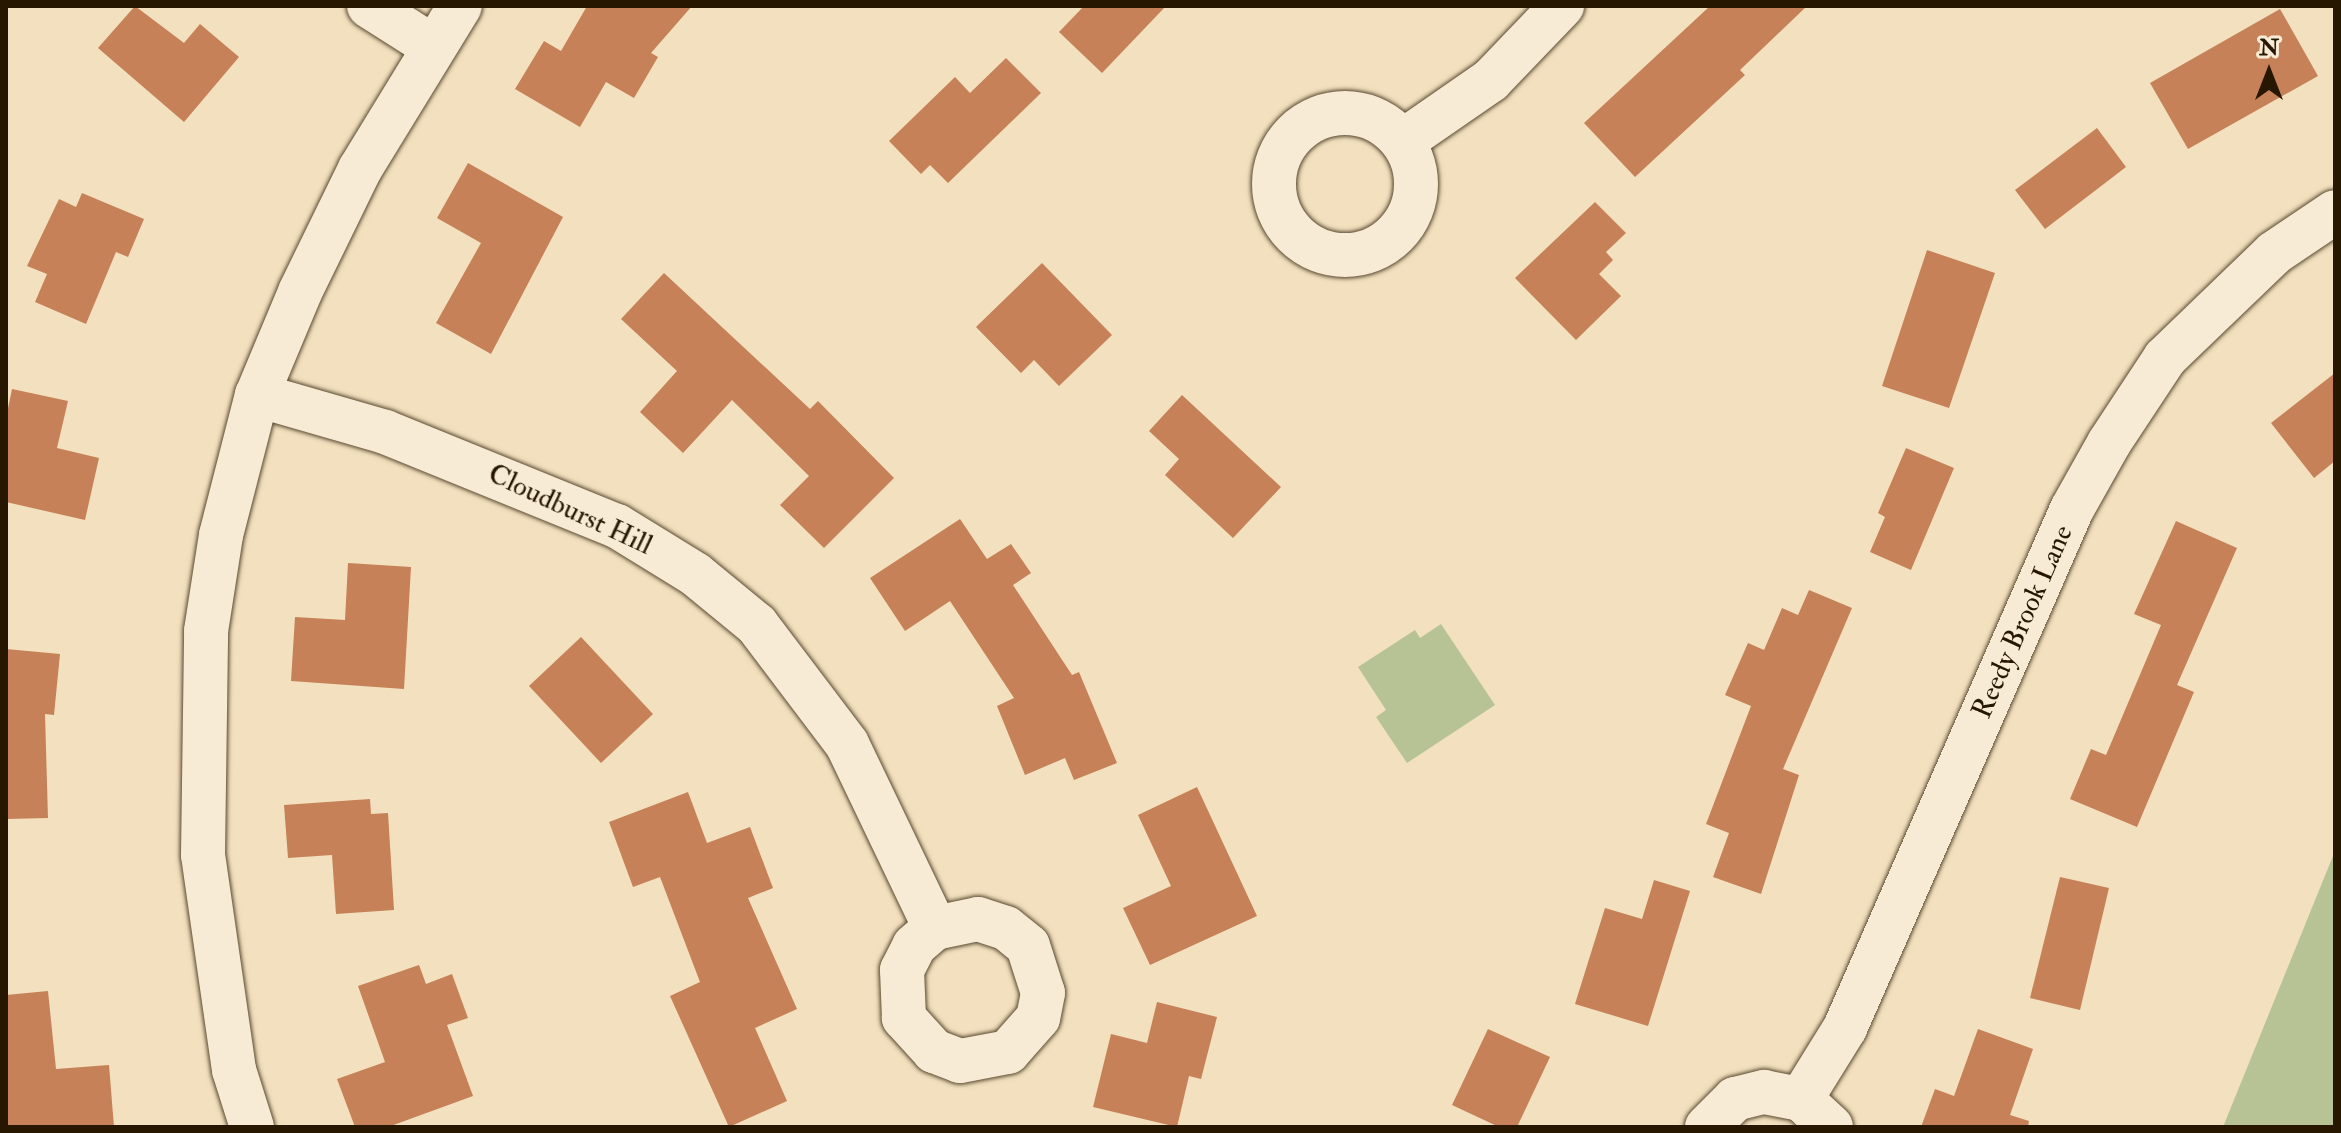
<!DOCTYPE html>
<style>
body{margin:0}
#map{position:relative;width:2341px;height:1133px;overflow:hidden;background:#f2e0be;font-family:"IM FELL Double Pica",serif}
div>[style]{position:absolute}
.green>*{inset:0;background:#b7c394}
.building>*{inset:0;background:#c68158}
.roads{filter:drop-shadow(0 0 2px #5a4930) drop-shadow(0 0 2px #5a4930)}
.minor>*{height:44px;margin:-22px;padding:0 22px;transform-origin:22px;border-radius:22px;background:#f7ebd5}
.minor>.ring{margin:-22px;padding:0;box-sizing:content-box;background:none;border:44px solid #f7ebd5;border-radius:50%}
span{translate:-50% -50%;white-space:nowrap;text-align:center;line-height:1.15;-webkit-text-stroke:8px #f7ebd5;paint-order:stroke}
.street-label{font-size:28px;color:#271701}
.frame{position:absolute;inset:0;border:8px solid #271701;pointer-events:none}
.north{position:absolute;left:2229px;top:32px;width:80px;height:80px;-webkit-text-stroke:6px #f7ebd5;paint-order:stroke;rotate:0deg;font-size:22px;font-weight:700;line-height:32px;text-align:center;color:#271701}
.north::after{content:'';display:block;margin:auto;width:28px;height:36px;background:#271701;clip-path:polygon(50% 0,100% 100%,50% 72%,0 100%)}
</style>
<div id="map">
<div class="green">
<div style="clip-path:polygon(1441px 624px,1495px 705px,1407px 763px,1376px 717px,1386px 710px,1358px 667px,1415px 630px,1420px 638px)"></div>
<div style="clip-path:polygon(2335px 851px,2335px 1127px,2223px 1127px)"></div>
</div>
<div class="building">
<div style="clip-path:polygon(135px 6px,184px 43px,200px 24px,239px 57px,184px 122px,98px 48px)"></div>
<div style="clip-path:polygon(587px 6px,692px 6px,651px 53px,658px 57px,634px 98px,606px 82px,580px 127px,515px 89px,544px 41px,561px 51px)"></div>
<div style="clip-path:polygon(1084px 6px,1166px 6px,1102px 73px,1059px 32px)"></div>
<div style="clip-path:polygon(1710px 6px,1807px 6px,1740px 70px,1745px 75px,1635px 177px,1584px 123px)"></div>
<div style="clip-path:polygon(2280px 9px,2318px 76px,2188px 149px,2150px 83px)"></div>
<div style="clip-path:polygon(1006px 58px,1041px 93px,948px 183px,930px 165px,921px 174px,889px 141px,955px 77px,970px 93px)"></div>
<div style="clip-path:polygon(2097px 128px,2126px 167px,2045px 229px,2015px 190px)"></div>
<div style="clip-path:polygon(468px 163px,563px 217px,491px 354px,436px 323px,481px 243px,437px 218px)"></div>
<div style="clip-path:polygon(82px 193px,144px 219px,128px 257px,116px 252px,86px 324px,35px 302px,47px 274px,27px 266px,59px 199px,76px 207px)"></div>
<div style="clip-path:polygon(1595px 202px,1626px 233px,1606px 252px,1613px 260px,1599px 274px,1621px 296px,1576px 340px,1515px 278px)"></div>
<div style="clip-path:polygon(1927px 250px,1995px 273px,1949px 408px,1882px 386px)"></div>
<div style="clip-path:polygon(1042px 263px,1112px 335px,1059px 386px,1034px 360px,1021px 373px,976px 327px)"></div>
<div style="clip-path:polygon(664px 273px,810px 409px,818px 401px,894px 478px,824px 548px,780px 505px,809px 476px,732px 400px,683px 453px,640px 412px,677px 371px,621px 319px)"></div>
<div style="clip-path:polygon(2335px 373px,2335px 461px,2314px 478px,2271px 423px)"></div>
<div style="clip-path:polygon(12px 389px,68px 401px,57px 448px,99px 458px,85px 520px,6px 502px,6px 418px)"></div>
<div style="clip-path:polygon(1182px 395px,1281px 487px,1233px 538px,1165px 475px,1179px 459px,1149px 431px)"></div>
<div style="clip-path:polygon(1906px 448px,1954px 468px,1911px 570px,1870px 552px,1885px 517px,1878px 513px)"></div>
<div style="clip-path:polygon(960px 519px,987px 559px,1011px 544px,1031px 573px,1013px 585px,1072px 675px,1079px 672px,1117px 763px,1074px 780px,1065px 758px,1025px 775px,997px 706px,1014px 698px,950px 601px,905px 631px,870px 578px)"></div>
<div style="clip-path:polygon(2176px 521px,2237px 548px,2177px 685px,2194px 692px,2137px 827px,2070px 799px,2091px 749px,2106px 755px,2161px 625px,2134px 614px)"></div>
<div style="clip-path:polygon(348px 563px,411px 567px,404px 689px,291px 681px,295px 617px,345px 620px)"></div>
<div style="clip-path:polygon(1809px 590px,1852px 608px,1783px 769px,1799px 775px,1761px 894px,1713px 877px,1729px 833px,1706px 824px,1751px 706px,1725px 695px,1748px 643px,1764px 650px,1782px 608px,1798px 615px)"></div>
<div style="clip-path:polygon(581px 637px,653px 714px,601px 763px,529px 686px)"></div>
<div style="clip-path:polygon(6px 649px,60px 654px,54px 715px,45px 714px,48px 818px,6px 819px)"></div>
<div style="clip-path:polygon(1197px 787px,1257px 916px,1150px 965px,1123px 908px,1171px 886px,1138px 815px)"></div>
<div style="clip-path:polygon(688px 792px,707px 843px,750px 827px,773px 888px,748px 898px,797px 1009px,755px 1028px,787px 1101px,729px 1127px,670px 996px,700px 982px,660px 877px,633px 887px,609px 822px)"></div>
<div style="clip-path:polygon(370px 799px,371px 814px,388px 813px,394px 910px,336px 914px,332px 855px,288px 858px,284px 805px)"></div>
<div style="clip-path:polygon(2060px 877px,2109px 888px,2080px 1010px,2030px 998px)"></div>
<div style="clip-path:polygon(1654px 880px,1690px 891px,1648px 1026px,1575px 1004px,1605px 908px,1642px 919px)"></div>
<div style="clip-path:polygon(419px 965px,426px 984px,452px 974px,468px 1018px,447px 1025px,473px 1096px,388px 1127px,355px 1127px,337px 1079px,385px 1062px,358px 986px)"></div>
<div style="clip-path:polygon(48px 991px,56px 1069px,109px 1065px,114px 1127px,6px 1127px,6px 995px)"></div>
<div style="clip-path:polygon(1157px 1002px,1217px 1017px,1201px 1079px,1189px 1076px,1177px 1127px,1093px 1107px,1111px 1034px,1147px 1043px)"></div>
<div style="clip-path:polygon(1488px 1029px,1550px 1057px,1517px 1127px,1499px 1127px,1452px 1105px)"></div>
<div style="clip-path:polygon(1978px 1029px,2033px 1049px,2010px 1115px,2029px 1121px,2028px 1127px,1921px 1127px,1935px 1089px,1954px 1096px)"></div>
</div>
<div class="roads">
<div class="minor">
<div style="left:369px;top:6px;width:75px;rotate:32.4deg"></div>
<div class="ring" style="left:1274px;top:113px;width:98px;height:98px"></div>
<div style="left:1403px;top:141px;width:107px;rotate:-34.7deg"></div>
<div style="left:1491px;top:80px;width:103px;rotate:-46.2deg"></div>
<div style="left:257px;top:395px;width:133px;rotate:16.1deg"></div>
<div style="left:385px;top:432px;width:250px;rotate:22.1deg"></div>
<div style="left:617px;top:526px;width:92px;rotate:31.6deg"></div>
<div style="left:695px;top:574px;width:80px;rotate:39.4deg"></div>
<div style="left:757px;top:625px;width:149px;rotate:52.9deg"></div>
<div style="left:847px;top:744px;width:204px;rotate:64.4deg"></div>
<div style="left:935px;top:928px;width:44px;rotate:-11.8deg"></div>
<div style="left:978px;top:919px;width:29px;rotate:18deg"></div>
<div style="left:1006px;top:928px;width:28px;rotate:39deg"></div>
<div style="left:1028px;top:946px;width:49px;rotate:72.3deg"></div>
<div style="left:1043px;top:993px;width:25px;rotate:101deg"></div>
<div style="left:1038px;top:1018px;width:45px;rotate:131.4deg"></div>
<div style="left:1008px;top:1052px;width:49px;rotate:169.4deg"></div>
<div style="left:960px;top:1061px;width:28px;rotate:-159deg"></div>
<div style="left:934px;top:1051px;width:45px;rotate:-132.3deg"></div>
<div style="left:904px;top:1018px;width:48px;rotate:-92.4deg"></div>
<div style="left:902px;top:970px;width:27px;rotate:-63deg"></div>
<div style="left:914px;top:946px;width:28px;rotate:-41deg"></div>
<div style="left:1801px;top:1099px;width:84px;rotate:-58.2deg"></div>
<div style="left:1845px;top:1028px;width:566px;rotate:-66.38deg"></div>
<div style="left:2072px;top:509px;width:76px;rotate:-60.7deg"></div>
<div style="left:2109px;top:443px;width:102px;rotate:-56.6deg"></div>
<div style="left:2165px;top:358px;width:151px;rotate:-43.9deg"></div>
<div style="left:2274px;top:253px;width:73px;rotate:-33.9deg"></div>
<div style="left:252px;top:1127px;width:60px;rotate:-107.5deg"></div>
<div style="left:234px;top:1070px;width:217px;rotate:-98.2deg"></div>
<div style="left:203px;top:855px;width:224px;rotate:-89.2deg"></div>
<div style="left:206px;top:631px;width:97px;rotate:-81.1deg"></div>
<div style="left:221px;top:535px;width:145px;rotate:-75.6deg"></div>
<div style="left:257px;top:395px;width:112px;rotate:-67.3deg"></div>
<div style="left:300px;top:292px;width:137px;rotate:-64deg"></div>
<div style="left:360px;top:169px;width:191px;rotate:-58.5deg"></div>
<div style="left:1707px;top:1127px;width:40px;rotate:-45deg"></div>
<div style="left:1735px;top:1099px;width:30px;rotate:-14deg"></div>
<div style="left:1764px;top:1092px;width:38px;rotate:11deg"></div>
<div style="left:1801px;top:1099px;width:41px;rotate:43deg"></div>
</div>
</div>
<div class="street-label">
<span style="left:570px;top:510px;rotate:25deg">Cloudburst Hill</span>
<span style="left:2023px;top:622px;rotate:-66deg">Reedy Brook Lane</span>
</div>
<div class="frame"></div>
<div class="north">N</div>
</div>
